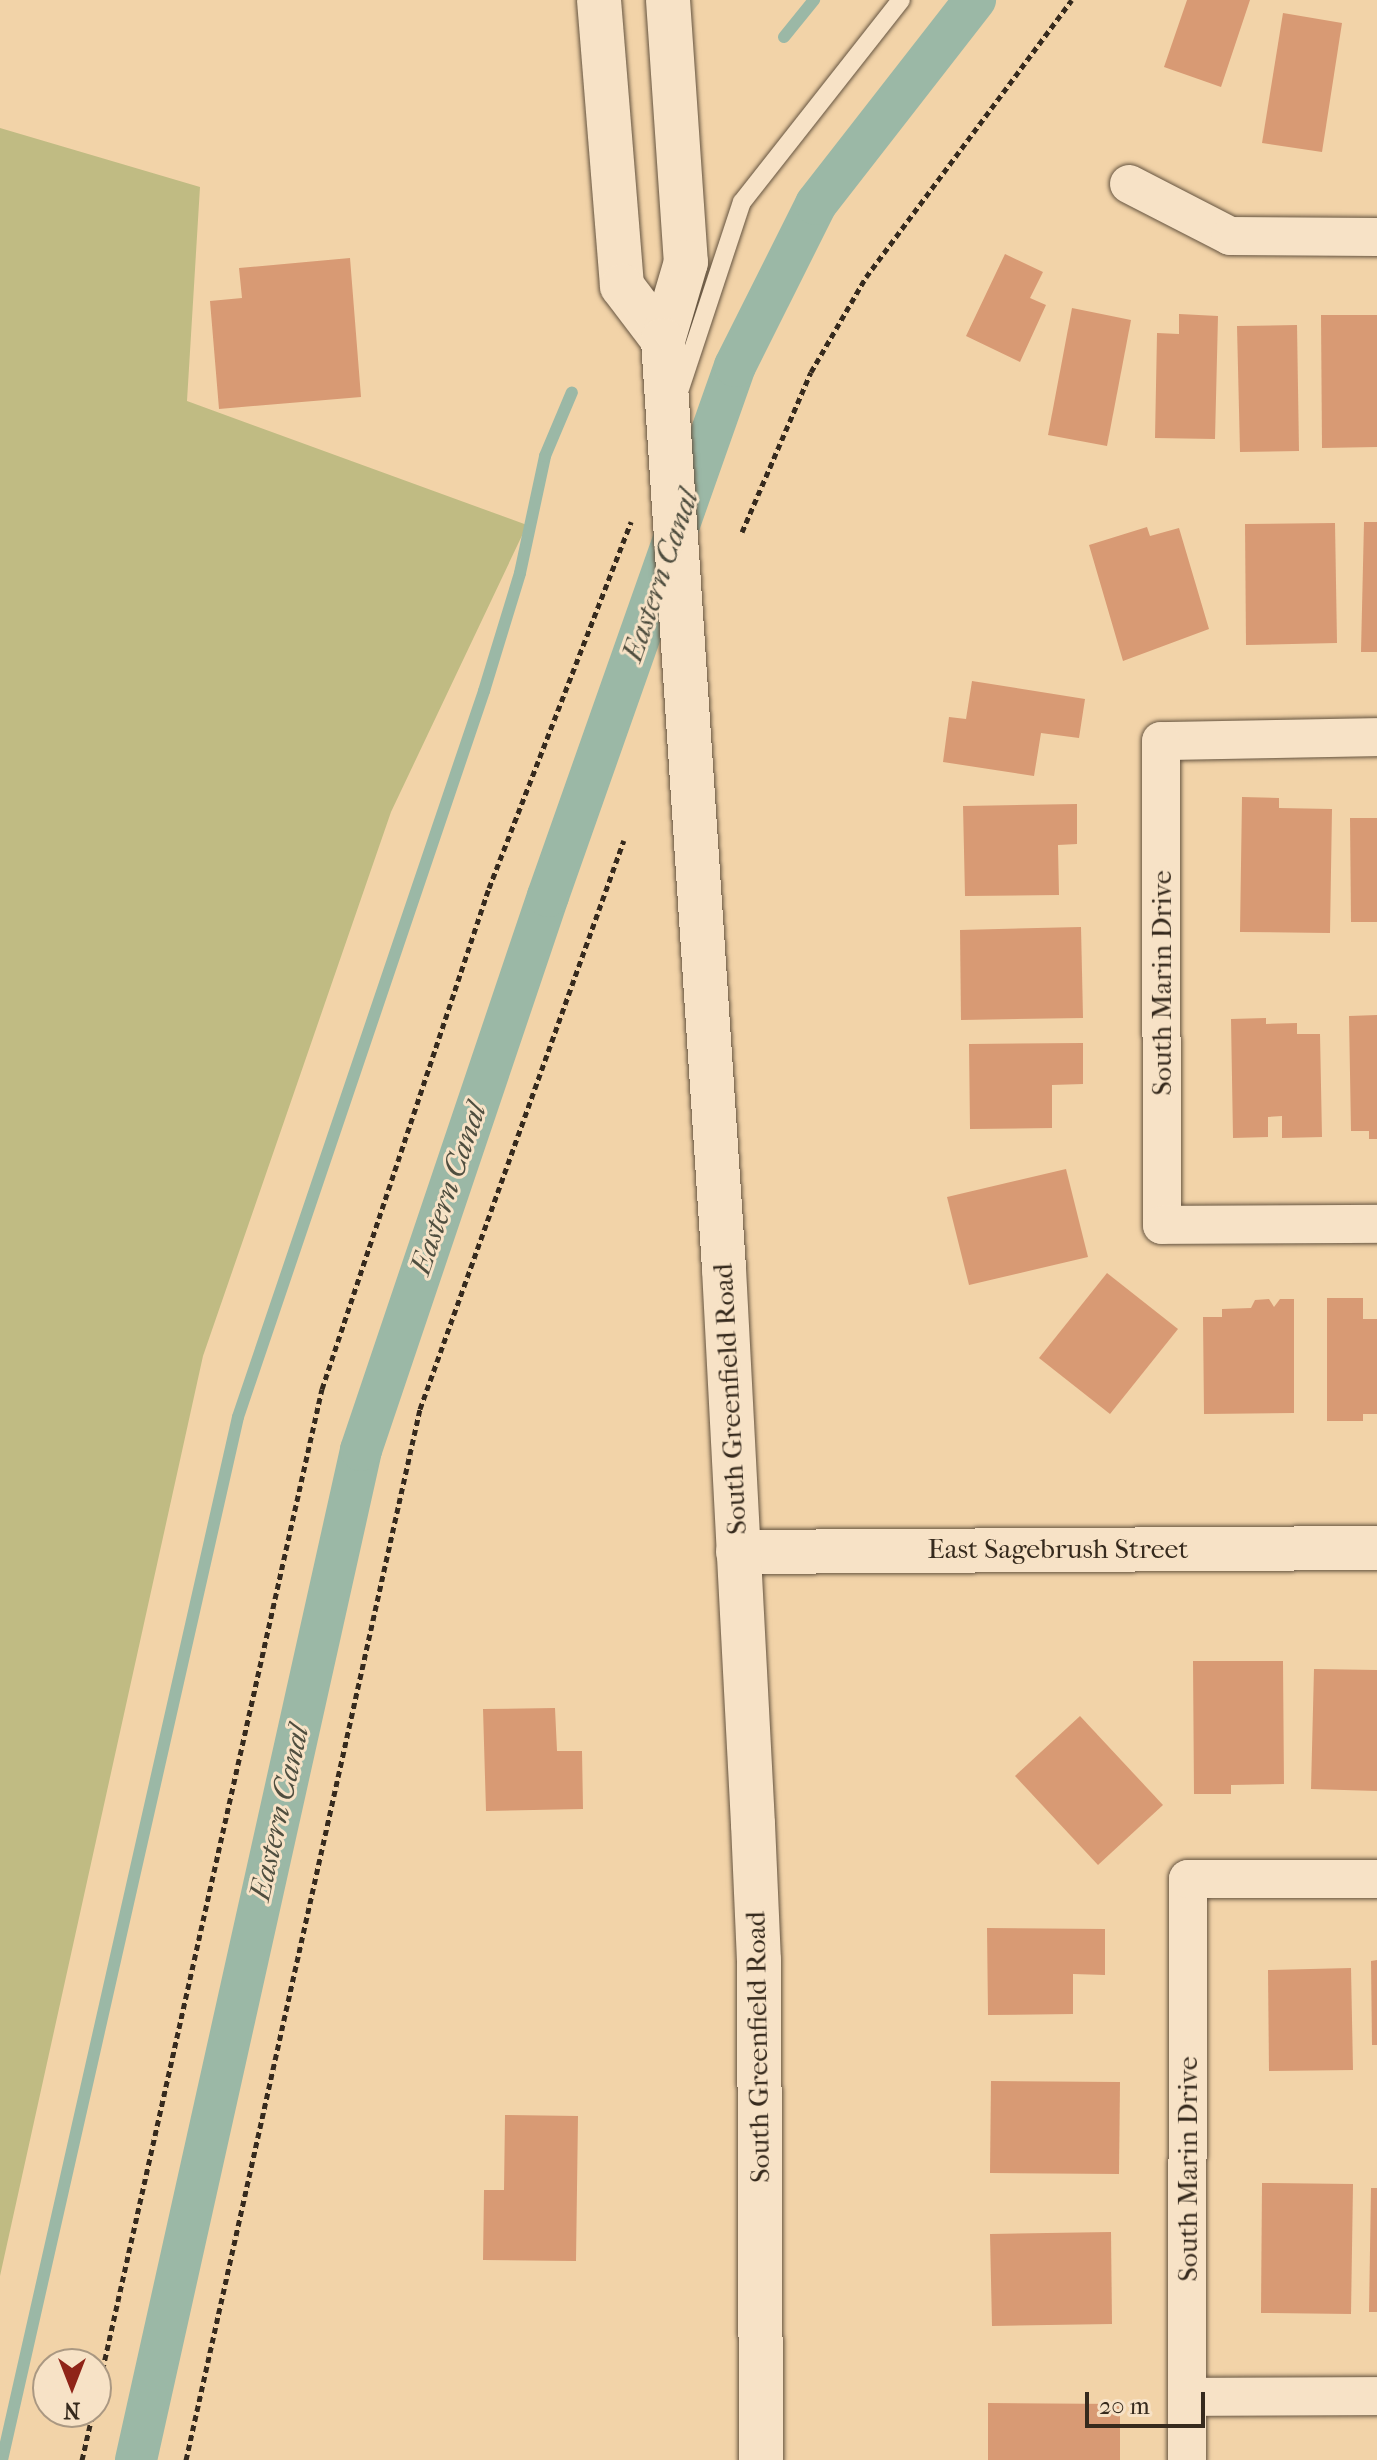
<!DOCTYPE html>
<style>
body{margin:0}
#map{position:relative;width:1377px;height:2460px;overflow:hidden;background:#f2d3a8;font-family:"IM FELL French Canon",serif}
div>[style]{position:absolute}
.green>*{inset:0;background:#c0bb83}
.stream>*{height:12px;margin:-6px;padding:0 6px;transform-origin:6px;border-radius:6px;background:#9bb8a6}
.canal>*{height:42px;margin:-21px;padding:0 21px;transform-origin:21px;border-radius:21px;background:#9bb8a6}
.building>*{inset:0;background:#d89a74}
.path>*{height:5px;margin-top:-2.5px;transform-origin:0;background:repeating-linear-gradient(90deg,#362a1d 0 6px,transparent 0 10px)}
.roads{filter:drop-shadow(0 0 2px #655440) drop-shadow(0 0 2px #655440)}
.service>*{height:18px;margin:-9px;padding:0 9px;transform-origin:9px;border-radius:9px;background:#f7e2c6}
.minor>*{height:38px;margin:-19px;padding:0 19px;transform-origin:19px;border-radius:19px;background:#f7e2c6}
.tertiary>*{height:44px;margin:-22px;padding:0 22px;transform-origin:22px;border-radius:22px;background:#f7e2c6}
.secondary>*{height:44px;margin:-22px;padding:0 22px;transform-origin:22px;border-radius:22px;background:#f7e2c6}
span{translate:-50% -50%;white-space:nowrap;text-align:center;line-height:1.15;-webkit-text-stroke:6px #f7e2c6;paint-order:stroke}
.street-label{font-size:28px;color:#362a1d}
.water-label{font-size:30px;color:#4f4e3f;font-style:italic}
.north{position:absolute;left:32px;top:2348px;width:80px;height:80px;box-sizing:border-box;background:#f7e2c6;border:2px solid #aa9882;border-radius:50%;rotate:180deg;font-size:22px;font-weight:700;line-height:32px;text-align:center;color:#362a1d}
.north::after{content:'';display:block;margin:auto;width:28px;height:36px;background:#8f2418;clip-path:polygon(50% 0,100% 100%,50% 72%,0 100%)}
.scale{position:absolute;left:1085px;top:2392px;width:120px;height:36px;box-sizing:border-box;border:4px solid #362a1d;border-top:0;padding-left:10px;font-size:24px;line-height:28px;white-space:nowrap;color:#362a1d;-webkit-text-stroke:6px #f7e2c6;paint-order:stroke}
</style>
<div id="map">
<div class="green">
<div style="clip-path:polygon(0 128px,200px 187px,187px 401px,527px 525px,391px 812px,203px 1356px,0 2276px)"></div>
</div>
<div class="stream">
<div style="left:784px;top:37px;width:48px;rotate:-51deg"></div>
<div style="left:2px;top:2460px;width:1069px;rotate:-77.25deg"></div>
<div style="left:238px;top:1417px;width:767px;rotate:-71.28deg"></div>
<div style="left:484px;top:691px;width:123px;rotate:-73deg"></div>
<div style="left:520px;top:573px;width:120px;rotate:-77.9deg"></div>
<div style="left:545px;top:456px;width:69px;rotate:-67.1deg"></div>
</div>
<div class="canal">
<div style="left:136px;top:2460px;width:1035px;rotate:-77.44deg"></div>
<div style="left:361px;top:1450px;width:585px;rotate:-71.35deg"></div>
<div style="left:548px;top:896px;width:562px;rotate:-70.57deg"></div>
<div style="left:735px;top:366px;width:181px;rotate:-63.4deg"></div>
<div style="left:816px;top:204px;width:259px;rotate:-52.1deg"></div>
</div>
<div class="building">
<div style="clip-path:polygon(1187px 0,1250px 0,1221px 87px,1164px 67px)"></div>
<div style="clip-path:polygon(1283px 13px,1342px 23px,1322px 152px,1262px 143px)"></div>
<div style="clip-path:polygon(1005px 254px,1043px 272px,1030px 298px,1046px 305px,1020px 362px,966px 336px)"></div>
<div style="clip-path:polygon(350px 258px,361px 397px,219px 409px,210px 301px,242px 298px,239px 268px)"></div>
<div style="clip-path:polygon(1072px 308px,1131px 320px,1107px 446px,1048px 435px)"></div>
<div style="clip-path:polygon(1179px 314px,1218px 316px,1215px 439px,1155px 438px,1157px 333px,1179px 334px)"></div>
<div style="clip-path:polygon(1321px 315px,1377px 315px,1377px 447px,1322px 448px)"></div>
<div style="clip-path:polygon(1297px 325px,1299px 451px,1240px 452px,1237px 326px)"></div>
<div style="clip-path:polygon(1364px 522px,1377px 522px,1377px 652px,1361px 652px)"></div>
<div style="clip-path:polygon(1335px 523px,1337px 643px,1246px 645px,1245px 524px)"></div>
<div style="clip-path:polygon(1147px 527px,1150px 536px,1179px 528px,1209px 629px,1123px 661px,1089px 545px)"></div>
<div style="clip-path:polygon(972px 681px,1085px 699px,1079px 738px,1041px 733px,1034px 776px,943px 762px,949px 717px,966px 719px)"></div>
<div style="clip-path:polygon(1242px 797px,1279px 798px,1279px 808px,1332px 809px,1330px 933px,1240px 932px)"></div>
<div style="clip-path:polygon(1077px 804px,1077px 844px,1058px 845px,1059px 895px,965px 896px,963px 806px)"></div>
<div style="clip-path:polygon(1350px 818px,1377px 818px,1377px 922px,1351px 922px)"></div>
<div style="clip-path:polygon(1081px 927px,1083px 1018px,961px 1020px,960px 930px)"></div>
<div style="clip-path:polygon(1377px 1015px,1377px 1139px,1369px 1139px,1369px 1131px,1351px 1131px,1349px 1016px)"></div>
<div style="clip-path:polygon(1266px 1018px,1266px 1024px,1297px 1023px,1297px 1034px,1320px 1034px,1322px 1137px,1282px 1138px,1282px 1116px,1268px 1117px,1268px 1137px,1233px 1138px,1231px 1019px)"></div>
<div style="clip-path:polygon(1083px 1043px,1083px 1084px,1052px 1085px,1052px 1128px,970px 1129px,969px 1044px)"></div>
<div style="clip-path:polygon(1066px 1169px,1088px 1257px,969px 1285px,947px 1197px)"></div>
<div style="clip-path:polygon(1107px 1273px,1178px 1329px,1110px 1414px,1039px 1358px)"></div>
<div style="clip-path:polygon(1327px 1298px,1363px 1298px,1363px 1319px,1377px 1319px,1377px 1414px,1363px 1414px,1363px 1421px,1327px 1421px)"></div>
<div style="clip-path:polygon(1269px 1299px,1274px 1307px,1280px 1299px,1294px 1299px,1294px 1413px,1204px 1414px,1203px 1317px,1222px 1317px,1222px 1309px,1251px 1308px,1255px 1300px)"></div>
<div style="clip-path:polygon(1193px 1661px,1283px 1661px,1284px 1784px,1231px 1785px,1231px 1794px,1194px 1794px)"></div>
<div style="clip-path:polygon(1314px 1669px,1377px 1670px,1377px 1791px,1311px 1789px)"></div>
<div style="clip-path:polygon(555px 1708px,557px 1751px,582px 1751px,583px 1809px,486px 1811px,483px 1709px)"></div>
<div style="clip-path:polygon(1080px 1716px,1163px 1805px,1098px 1865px,1015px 1776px)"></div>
<div style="clip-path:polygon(987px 1928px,1105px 1929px,1105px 1975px,1073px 1974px,1073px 2014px,988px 2015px)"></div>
<div style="clip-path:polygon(1377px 1960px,1377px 2045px,1372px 2045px,1371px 1961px)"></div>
<div style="clip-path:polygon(1351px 1968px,1353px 2070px,1269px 2071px,1268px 1970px)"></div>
<div style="clip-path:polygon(991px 2081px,1120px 2082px,1119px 2174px,990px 2173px)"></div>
<div style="clip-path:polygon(505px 2115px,578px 2116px,576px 2261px,483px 2260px,484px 2190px,504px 2190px)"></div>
<div style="clip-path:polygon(1262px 2183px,1353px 2184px,1351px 2314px,1261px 2313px)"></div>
<div style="clip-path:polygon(1371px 2188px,1377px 2188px,1377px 2312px,1369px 2312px)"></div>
<div style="clip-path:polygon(1111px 2232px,1112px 2324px,992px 2326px,990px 2234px)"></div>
<div style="clip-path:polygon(988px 2403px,1120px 2404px,1120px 2460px,988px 2460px)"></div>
</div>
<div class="path">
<div style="left:742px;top:532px;width:174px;rotate:-66.7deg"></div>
<div style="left:811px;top:372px;width:110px;rotate:-59.9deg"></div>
<div style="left:866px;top:277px;width:345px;rotate:-53.4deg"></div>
<div style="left:96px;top:2399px;width:1035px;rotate:-77.39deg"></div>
<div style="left:322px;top:1389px;width:528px;rotate:-71.57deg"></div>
<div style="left:489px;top:888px;width:393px;rotate:-68.8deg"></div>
<div style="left:82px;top:2460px;width:49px;rotate:-77.1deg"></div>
<div style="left:186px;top:2460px;width:1077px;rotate:-77.45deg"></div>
<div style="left:420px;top:1409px;width:604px;rotate:-70.28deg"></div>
</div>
<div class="roads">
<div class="service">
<div style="left:679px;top:392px;width:200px;rotate:-71.7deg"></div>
<div style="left:742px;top:202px;width:257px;rotate:-51.8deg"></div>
</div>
<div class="minor">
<div style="left:1129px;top:184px;width:114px;rotate:27.2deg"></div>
<div style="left:1230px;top:236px;width:147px;rotate:0.4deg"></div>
<div style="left:1377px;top:737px;width:216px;rotate:178.9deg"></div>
<div style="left:1161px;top:741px;width:484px;rotate:89.9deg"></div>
<div style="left:1162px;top:1225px;width:215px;rotate:-0.3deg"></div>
<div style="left:1187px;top:2397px;width:190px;rotate:-0.3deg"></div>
<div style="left:1187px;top:2460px;width:581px;rotate:-89.9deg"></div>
<div style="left:1188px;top:1879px;width:189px"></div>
</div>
<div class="tertiary">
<div style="left:738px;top:1552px;width:639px;rotate:-0.36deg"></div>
</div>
<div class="secondary">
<div style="left:599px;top:0;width:287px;rotate:85.4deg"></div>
<div style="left:622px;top:286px;width:68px;rotate:52.8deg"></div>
<div style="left:668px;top:0;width:263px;rotate:86.1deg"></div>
<div style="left:686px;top:262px;width:81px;rotate:106.4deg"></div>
<div style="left:663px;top:340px;width:931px;rotate:86.24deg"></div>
<div style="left:724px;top:1269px;width:556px;rotate:87.01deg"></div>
<div style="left:753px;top:1824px;width:136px;rotate:87.5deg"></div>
<div style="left:759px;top:1960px;width:500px;rotate:89.77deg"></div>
</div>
</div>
<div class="street-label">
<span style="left:1162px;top:983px;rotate:-90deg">South Marin Drive</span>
<span style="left:730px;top:1399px;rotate:-93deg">South Greenfield Road</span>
<span style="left:1058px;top:1549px">East Sagebrush Street</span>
<span style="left:758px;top:2047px;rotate:-91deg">South Greenfield Road</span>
<span style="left:1188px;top:2169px;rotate:-90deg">South Marin Drive</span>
</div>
<div class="water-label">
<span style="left:661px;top:576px;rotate:-71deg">Eastern Canal</span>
<span style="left:449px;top:1189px;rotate:-71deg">Eastern Canal</span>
<span style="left:280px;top:1813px;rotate:-77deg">Eastern Canal</span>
</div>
<div class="north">N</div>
<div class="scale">20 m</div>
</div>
